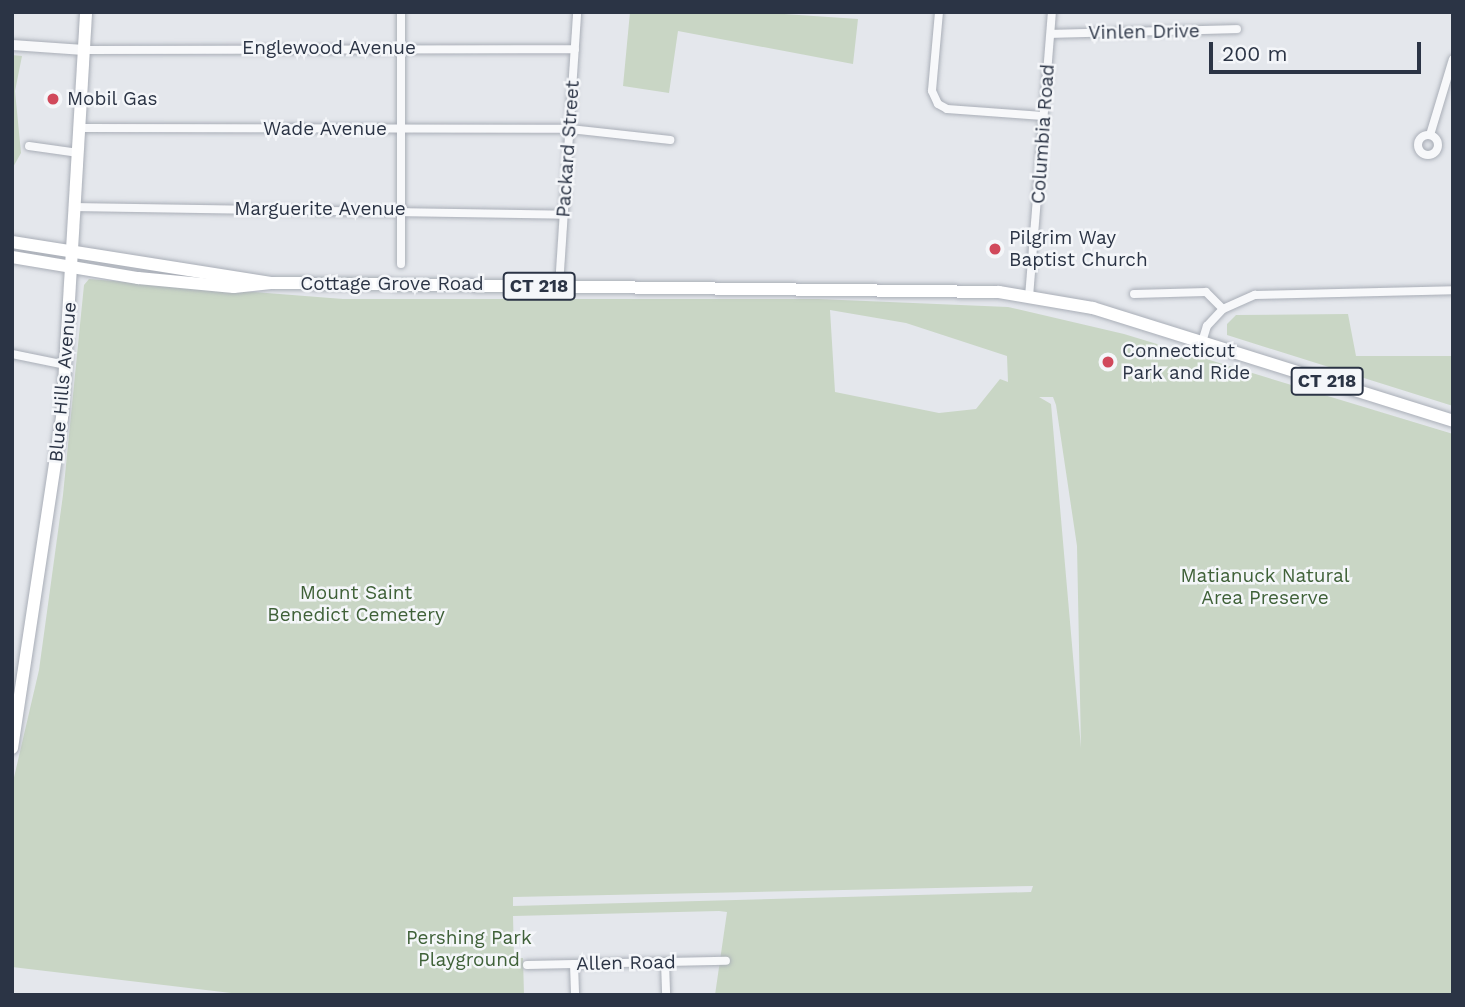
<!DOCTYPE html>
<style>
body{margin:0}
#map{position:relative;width:1465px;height:1007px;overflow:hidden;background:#e4e7ec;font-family:"Work Sans",sans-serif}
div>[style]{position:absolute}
.green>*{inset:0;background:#c9d6c5}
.roads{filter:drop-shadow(0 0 2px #a9aeb7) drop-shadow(0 0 2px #a9aeb7)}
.minor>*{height:8px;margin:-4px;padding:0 4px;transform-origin:4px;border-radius:4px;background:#f7f8fa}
.minor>.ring{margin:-4px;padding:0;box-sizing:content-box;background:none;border:8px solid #f7f8fa;border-radius:50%}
.tertiary>*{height:10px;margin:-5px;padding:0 5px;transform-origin:5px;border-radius:5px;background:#f7f8fa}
.secondary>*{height:12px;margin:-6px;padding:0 6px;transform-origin:6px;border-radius:6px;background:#fff}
.primary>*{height:12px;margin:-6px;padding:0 6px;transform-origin:6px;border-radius:6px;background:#fff}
.dots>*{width:19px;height:19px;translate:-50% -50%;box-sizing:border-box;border:4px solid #f4f6f9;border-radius:50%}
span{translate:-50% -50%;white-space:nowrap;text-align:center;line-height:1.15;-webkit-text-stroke:5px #f4f6f9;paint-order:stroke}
.shield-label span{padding:2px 5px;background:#f4f6f9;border:2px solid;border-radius:5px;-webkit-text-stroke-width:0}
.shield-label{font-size:18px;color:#2b3445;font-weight:700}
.street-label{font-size:19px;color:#2b3445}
.poi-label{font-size:19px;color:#2b3445}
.left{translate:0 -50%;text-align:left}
.park-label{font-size:19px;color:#3f6138}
.frame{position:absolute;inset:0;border:14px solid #2b3445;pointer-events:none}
.scale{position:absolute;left:1209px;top:42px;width:212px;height:32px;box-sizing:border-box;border:4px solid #2b3445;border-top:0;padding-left:9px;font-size:21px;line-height:24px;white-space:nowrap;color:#2b3445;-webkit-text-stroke:5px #f4f6f9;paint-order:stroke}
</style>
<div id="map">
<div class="green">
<div style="clip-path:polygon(630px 12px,755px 12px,858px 19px,853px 64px,678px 31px,669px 93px,623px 86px)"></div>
<div style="clip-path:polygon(12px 55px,22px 56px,15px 91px,21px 153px,12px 169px)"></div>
<div style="clip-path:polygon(evenodd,89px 279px,343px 299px,818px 299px,1008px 307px,1124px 334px,1453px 434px,1453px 995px,715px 995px,727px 912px,719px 911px,513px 916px,514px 958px,523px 958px,524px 995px,248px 995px,12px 967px,12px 786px,39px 670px,63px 495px,84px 285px,89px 279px,830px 310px,906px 323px,1007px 356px,1008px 382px,1000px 379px,976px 409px,939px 413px,835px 392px,830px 310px,89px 279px,1039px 397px,1053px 397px,1056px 405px,1077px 546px,1081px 748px,1051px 404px,1039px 397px,89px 279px,1033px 886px,1031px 892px,513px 906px,513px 897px,1033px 886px)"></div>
<div style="clip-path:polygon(1348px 314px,1356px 356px,1453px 356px,1453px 406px,1227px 335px,1227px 324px,1236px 315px)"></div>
</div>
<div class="roads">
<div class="minor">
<div style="left:401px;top:12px;width:252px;rotate:90deg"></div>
<div style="left:939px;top:12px;width:79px;rotate:95.1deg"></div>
<div style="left:932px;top:91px;width:14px;rotate:65deg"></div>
<div style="left:938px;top:104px;width:10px;rotate:29deg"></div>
<div style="left:947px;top:109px;width:96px;rotate:4.2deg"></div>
<div style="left:1051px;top:34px;width:186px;rotate:-1.5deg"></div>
<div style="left:84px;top:50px;width:491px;rotate:-0.1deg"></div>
<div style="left:81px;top:128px;width:489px;rotate:0.1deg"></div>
<div style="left:570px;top:129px;width:101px;rotate:6.3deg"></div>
<div style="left:1430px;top:135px;width:79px;rotate:-73.2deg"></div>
<div class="ring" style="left:1418px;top:135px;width:12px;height:12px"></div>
<div style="left:29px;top:146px;width:50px;rotate:8deg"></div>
<div style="left:76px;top:207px;width:488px;rotate:0.9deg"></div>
<div style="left:559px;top:286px;width:275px;rotate:-86.2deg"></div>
<div style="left:1134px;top:294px;width:72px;rotate:-1.6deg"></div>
<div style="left:1206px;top:292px;width:24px;rotate:45deg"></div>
<div style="left:1029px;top:297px;width:286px;rotate:-85.4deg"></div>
<div style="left:1202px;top:342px;width:17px;rotate:-73deg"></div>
<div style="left:1207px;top:326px;width:23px;rotate:-47deg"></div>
<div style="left:1223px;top:309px;width:35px;rotate:-24deg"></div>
<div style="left:1255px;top:295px;width:198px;rotate:-1.4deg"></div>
<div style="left:12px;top:354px;width:55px;rotate:11.5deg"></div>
<div style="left:665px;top:962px;width:33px;rotate:88deg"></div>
<div style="left:574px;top:964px;width:31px;rotate:88deg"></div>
<div style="left:527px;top:965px;width:199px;rotate:-1.2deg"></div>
</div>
<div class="tertiary">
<div style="left:12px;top:45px;width:72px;rotate:4deg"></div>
</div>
<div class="secondary">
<div style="left:12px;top:748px;width:334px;rotate:-81.4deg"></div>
<div style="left:62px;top:418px;width:407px;rotate:-86.6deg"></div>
</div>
<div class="primary">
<div style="left:12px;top:242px;width:262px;rotate:9deg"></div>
<div style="left:12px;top:257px;width:128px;rotate:9.5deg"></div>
<div style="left:138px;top:278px;width:96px;rotate:5.4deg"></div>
<div style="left:234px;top:287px;width:37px;rotate:-6deg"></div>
<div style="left:271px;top:283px;width:728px;rotate:0.71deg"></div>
<div style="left:999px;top:292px;width:95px;rotate:9.7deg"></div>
<div style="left:1093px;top:308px;width:377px;rotate:17.4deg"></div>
</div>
</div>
<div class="dots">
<div style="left:53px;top:99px;background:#d1495b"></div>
<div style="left:995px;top:249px;background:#d1495b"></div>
<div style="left:1108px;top:362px;background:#d1495b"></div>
</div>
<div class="shield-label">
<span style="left:539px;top:286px">CT 218</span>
<span style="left:1327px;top:381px">CT 218</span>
</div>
<div class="street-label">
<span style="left:1144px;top:32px;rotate:-1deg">Vinlen Drive</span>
<span style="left:329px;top:48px">Englewood Avenue</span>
<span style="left:325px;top:129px">Wade Avenue</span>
<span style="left:1043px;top:134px;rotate:-86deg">Columbia Road</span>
<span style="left:568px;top:149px;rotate:-86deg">Packard Street</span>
<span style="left:320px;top:209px">Marguerite Avenue</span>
<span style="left:392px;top:284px">Cottage Grove Road</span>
<span style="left:63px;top:382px;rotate:-85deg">Blue Hills Avenue</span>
<span style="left:626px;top:963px;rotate:-1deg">Allen Road</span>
</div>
<div class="poi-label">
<span class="left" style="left:67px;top:99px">Mobil Gas</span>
<span class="left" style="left:1009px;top:249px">Pilgrim Way<br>Baptist Church</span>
<span class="left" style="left:1122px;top:362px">Connecticut<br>Park and Ride</span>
</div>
<div class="park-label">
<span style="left:1265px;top:587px">Matianuck Natural<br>Area Preserve</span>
<span style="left:356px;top:604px">Mount Saint<br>Benedict Cemetery</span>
<span style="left:469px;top:949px">Pershing Park<br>Playground</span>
</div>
<div class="frame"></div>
<div class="scale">200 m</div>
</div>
